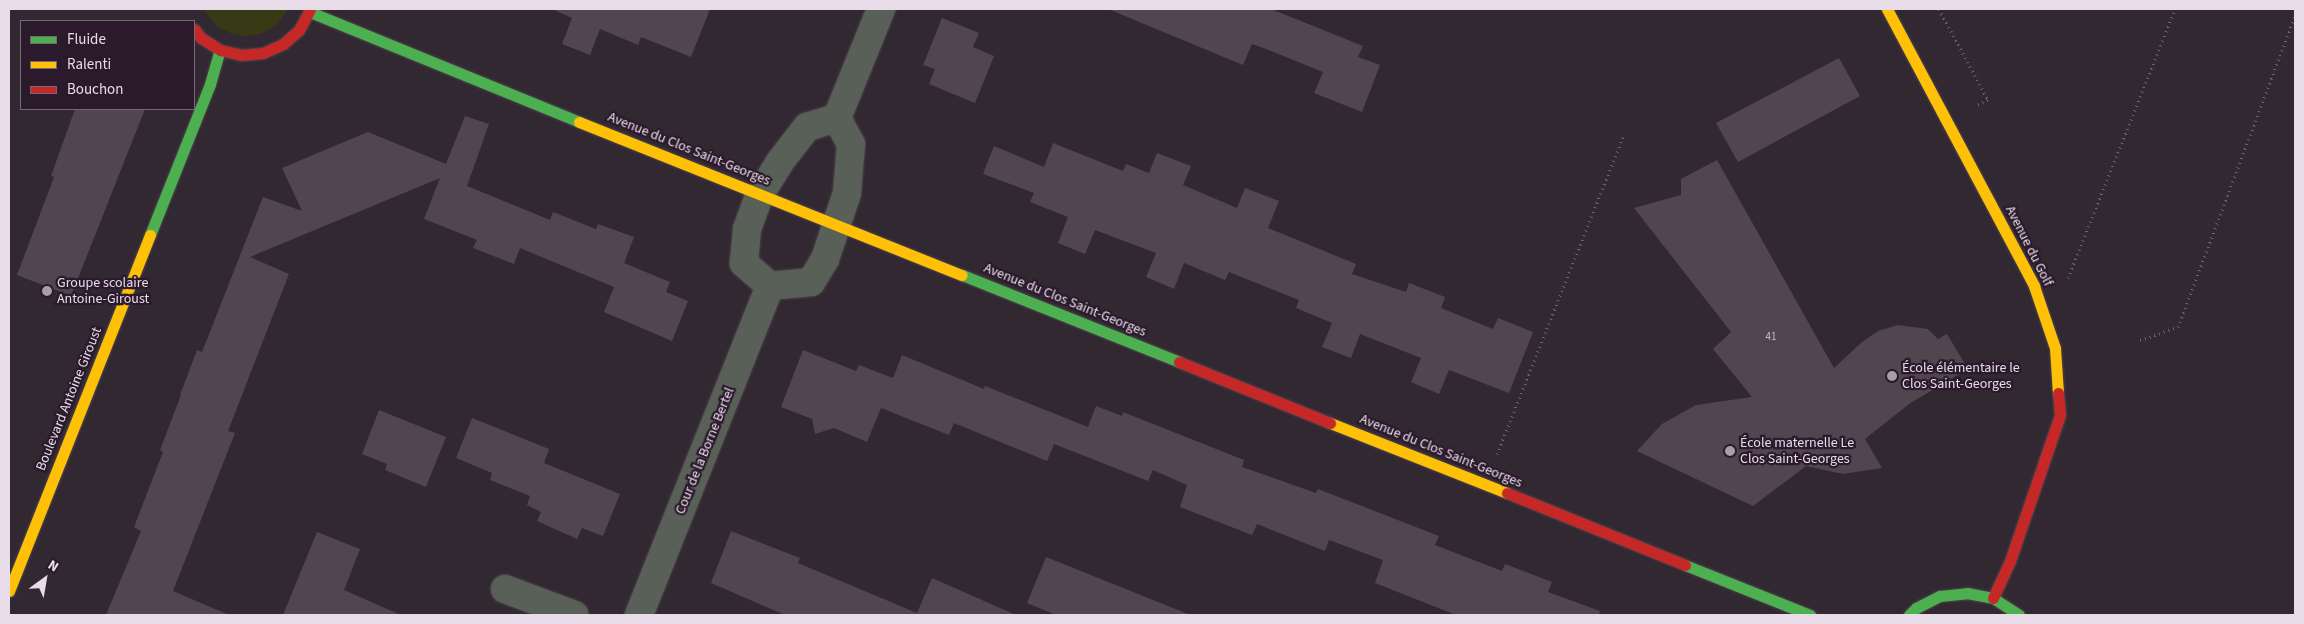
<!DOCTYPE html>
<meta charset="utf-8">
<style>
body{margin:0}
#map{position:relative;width:2304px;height:624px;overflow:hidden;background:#322832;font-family:"Source Sans 3",sans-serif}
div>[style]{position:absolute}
.green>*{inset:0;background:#373b15}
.building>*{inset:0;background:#514550}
.path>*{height:3px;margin-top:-1.5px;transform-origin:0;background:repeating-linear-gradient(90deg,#686967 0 1px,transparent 0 5px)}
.roads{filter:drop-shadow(0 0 1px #4e464e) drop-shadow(0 0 1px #4e464e)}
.street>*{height:28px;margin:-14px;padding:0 14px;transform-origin:14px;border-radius:14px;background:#596057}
.fast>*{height:11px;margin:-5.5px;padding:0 5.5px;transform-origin:5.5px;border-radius:5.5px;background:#4caf50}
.slow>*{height:11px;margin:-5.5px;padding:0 5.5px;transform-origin:5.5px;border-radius:5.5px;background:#ffc107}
.jam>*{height:11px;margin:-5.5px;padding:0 5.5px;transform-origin:5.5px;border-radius:5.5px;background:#c62828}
.dots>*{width:14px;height:14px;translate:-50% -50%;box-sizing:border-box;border:2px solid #2b1a2c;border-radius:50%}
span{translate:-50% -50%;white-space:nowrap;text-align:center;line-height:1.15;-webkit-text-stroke:4.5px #2b1a2c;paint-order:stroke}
.number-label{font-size:11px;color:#c2b6c2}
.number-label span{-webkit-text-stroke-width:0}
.street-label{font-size:14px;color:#e7dce8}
.poi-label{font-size:14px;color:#e7dce8}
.left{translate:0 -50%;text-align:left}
.frame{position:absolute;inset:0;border:10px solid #e7dce8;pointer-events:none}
.legend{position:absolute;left:20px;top:20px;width:175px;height:90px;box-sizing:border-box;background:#2b1a2c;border:1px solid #766877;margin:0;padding:6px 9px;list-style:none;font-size:15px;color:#e7dce8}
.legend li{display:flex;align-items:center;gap:10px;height:25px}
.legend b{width:25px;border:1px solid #766877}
.north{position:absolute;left:20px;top:554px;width:50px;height:50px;-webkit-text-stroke:4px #2b1a2c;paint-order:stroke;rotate:32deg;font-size:14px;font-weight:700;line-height:20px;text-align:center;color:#e7dce8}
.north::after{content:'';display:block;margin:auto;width:18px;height:22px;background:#e7dce8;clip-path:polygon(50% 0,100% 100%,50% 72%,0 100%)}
</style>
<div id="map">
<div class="green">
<div style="clip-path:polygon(203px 9px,288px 9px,275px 26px,261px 34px,245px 36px,230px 33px,217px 26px)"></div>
</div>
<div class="building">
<div style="clip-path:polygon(552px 9px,710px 9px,691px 57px,641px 37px,638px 45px,600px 29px,590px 55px,562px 44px,572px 18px)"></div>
<div style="clip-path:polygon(1108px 9px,1271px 9px,1363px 46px,1358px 57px,1380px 65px,1362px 112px,1314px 93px,1323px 72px,1266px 49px,1252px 44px,1243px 65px)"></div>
<div style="clip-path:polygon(942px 18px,979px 33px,973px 47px,994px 56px,975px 103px,929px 84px,935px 69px,923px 65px)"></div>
<div style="clip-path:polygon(1839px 58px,1860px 96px,1738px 162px,1716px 123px)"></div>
<div style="clip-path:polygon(75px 109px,145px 109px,71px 296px,17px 275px,54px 177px,51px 176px)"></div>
<div style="clip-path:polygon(465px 116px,489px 124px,467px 186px,550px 220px,553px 212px,596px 229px,598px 224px,634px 237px,620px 274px,624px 263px,670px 282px,666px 292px,688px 301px,672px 341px,604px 312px,614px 287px,520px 248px,514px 264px,473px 248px,477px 240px,424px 219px,440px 178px,250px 257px,289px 274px,228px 431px,235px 433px,173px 591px,229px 615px,106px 615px,141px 531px,134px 527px,163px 452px,160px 450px,181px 395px,180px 395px,197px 350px,202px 352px,263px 197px,302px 211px,282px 168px,368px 132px,446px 164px)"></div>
<div style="clip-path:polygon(1053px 143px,1123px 171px,1126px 164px,1149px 173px,1157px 153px,1191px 166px,1183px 185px,1237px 208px,1245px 188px,1279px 201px,1268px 228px,1356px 264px,1352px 274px,1406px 292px,1409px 283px,1445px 297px,1441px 308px,1493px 329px,1498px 318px,1533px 332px,1509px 393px,1449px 370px,1439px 394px,1411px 382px,1421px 358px,1360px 334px,1351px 358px,1322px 347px,1332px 323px,1296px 308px,1299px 300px,1229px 272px,1225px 280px,1184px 263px,1174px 289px,1146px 277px,1156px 253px,1095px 230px,1085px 254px,1058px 243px,1068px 217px,1030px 202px,1034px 193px,983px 174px,994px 146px,1044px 167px)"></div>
<div style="clip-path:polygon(1717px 160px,1834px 368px,1862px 342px,1878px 331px,1898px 325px,1928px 329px,1938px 339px,1947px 334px,1968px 369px,1909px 404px,1865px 439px,1882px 468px,1843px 474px,1806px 466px,1753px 506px,1637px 451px,1662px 424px,1696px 405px,1752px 397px,1713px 349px,1731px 332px,1634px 208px,1681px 195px,1681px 179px)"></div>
<div style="clip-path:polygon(803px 350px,856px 371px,859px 365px,893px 378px,902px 355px,984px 389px,985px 386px,1088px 427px,1096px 406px,1122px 416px,1123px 412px,1244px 460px,1242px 467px,1316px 493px,1318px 489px,1439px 536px,1435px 545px,1502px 571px,1505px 564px,1552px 582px,1548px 592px,1600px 611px,1599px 615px,1456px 615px,1375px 583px,1383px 560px,1329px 540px,1325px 551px,1257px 524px,1252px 535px,1180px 507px,1187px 485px,1153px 470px,1148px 481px,1054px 444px,1047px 461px,954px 423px,949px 435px,881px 408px,867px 442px,834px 428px,815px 434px,812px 419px,781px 407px)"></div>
<div style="clip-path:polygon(379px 410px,446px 437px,426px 487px,385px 470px,387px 464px,362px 454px)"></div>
<div style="clip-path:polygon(472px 418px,549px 449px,544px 463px,620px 494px,603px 536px,582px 528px,577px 539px,537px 521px,541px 512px,527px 505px,530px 496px,490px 480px,492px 473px,456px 458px)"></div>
<div style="clip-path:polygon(731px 531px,800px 558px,798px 563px,917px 613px,932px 578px,1016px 615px,785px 615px,711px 583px)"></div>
<div style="clip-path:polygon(317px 532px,360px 549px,344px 590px,401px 615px,283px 615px)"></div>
<div style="clip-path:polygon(1046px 557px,1188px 614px,1188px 615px,1056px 615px,1027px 603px)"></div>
</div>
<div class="path">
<div style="left:1939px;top:9px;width:103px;rotate:61.7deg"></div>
<div style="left:1988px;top:100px;width:13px;rotate:157deg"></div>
<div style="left:2068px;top:278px;width:289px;rotate:-68.3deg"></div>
<div style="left:2140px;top:340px;width:40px;rotate:-18.9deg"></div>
<div style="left:2178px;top:327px;width:333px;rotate:-69.4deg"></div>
<div style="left:1497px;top:454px;width:341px;rotate:-68.3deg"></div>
</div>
<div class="roads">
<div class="street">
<div style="left:837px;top:118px;width:30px;rotate:62deg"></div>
<div style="left:851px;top:144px;width:49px;rotate:94.7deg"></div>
<div style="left:847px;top:193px;width:70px;rotate:108.4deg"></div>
<div style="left:825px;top:259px;width:27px;rotate:121deg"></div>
<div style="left:811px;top:282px;width:41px;rotate:174.4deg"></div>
<div style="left:770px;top:286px;width:35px;rotate:-139deg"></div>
<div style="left:744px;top:263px;width:34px;rotate:-85deg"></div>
<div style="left:747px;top:229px;width:37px;rotate:-70deg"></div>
<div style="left:760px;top:194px;width:36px;rotate:-58deg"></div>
<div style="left:779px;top:163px;width:46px;rotate:-52.1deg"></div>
<div style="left:807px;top:127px;width:31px;rotate:-17deg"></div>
<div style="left:837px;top:118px;width:118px;rotate:-68deg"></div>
<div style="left:505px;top:589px;width:74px;rotate:20.6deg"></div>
<div style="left:639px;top:615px;width:354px;rotate:-68.3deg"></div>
</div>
<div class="fast">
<div style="left:310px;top:12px;width:291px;rotate:22.2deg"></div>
<div style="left:150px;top:235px;width:162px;rotate:-68.3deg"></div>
<div style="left:210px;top:84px;width:35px;rotate:-74deg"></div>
<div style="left:962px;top:275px;width:234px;rotate:21.8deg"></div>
<div style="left:1685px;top:565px;width:135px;rotate:21.8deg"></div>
<div style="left:1909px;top:615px;width:10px;rotate:-45deg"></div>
<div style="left:1916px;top:608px;width:27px;rotate:-27deg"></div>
<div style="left:1940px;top:596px;width:27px;rotate:-6deg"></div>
<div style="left:1967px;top:593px;width:26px;rotate:11deg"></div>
<div style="left:1993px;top:598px;width:31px;rotate:33deg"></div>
</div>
<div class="slow">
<div style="left:1887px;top:9px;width:314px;rotate:62deg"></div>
<div style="left:2034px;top:286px;width:65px;rotate:71.3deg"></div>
<div style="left:2055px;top:348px;width:45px;rotate:86.2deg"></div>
<div style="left:579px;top:122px;width:412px;rotate:21.8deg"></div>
<div style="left:1330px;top:423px;width:190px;rotate:21.6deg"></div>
<div style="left:9px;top:591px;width:383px;rotate:-68.4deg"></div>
</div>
<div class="jam">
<div style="left:194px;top:29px;width:11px;rotate:52deg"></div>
<div style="left:201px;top:38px;width:22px;rotate:32deg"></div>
<div style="left:220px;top:50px;width:22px;rotate:13deg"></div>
<div style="left:241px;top:55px;width:22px;rotate:-5deg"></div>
<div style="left:263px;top:53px;width:22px;rotate:-24deg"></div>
<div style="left:283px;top:44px;width:21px;rotate:-41deg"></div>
<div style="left:299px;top:30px;width:24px;rotate:-62deg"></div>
<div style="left:1179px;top:362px;width:163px;rotate:22deg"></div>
<div style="left:1507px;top:493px;width:192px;rotate:22deg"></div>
<div style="left:1993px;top:598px;width:41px;rotate:-65.3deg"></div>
<div style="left:2010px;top:561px;width:154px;rotate:-71.1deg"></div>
<div style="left:2060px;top:415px;width:22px;rotate:-95deg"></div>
</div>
</div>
<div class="dots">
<div style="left:47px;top:291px;background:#a89da8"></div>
<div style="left:1892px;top:376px;background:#a89da8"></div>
<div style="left:1730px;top:451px;background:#a89da8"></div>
</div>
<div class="number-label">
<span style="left:1771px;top:337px">41</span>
</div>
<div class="street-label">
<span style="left:689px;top:149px;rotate:22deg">Avenue du Clos Saint-Georges</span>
<span style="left:2029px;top:246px;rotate:63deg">Avenue du Golf</span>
<span style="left:1065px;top:300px;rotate:22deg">Avenue du Clos Saint-Georges</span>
<span style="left:69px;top:399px;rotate:-68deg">Boulevard Antoine Giroust</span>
<span style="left:705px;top:451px;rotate:-68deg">Cour de la Borne Bertel</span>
<span style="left:1441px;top:451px;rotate:22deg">Avenue du Clos Saint-Georges</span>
</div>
<div class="poi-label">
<span class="left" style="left:57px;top:291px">Groupe scolaire<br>Antoine-Giroust</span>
<span class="left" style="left:1902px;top:376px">École élémentaire le<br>Clos Saint-Georges</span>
<span class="left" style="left:1740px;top:451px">École maternelle Le<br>Clos Saint-Georges</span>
</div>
<div class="frame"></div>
<ul class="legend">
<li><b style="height:6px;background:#4caf50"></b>Fluide</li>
<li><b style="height:6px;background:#ffc107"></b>Ralenti</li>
<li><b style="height:6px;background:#c62828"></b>Bouchon</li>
</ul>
<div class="north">N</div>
</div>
